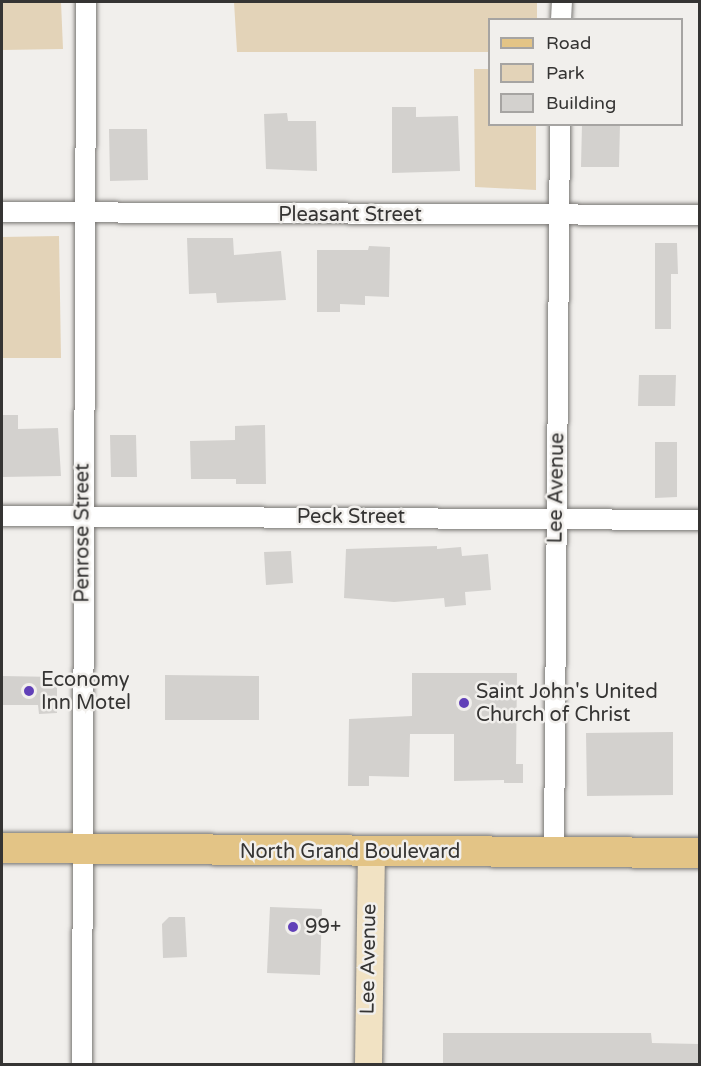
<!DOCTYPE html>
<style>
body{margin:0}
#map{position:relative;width:701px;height:1066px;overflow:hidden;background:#f1efec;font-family:"Varela Round",sans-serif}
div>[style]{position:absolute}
.green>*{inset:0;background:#e3d3b8}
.building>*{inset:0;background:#d3d1ce}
.roads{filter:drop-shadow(0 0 2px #797774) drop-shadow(0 0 2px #797774)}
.street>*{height:20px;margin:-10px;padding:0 10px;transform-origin:10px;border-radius:10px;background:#fff}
.secondary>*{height:27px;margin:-13.5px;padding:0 13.5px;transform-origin:13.5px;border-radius:13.5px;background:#f1e2c3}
.primary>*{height:30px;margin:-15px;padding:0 15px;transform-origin:15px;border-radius:15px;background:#e3c486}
.dots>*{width:16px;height:16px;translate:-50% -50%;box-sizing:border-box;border:3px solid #f1efec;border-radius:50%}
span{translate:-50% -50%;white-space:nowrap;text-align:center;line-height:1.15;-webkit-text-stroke:5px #f1efec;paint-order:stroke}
.street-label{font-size:20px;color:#353433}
.poi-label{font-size:20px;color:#353433}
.left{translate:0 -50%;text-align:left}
.frame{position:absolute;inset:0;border:3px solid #353433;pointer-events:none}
.legend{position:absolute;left:488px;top:18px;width:195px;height:108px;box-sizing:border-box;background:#f1efec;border:2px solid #a6a4a2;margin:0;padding:8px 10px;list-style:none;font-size:18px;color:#353433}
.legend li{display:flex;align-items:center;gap:12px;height:30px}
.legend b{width:30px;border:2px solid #a6a4a2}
</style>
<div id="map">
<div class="green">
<div style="clip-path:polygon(2px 2px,61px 2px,63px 49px,2px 50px)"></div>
<div style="clip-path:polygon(234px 2px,537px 2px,537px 19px,490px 20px,489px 52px,237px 52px)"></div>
<div style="clip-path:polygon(474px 69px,489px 69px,490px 124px,536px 125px,536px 190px,475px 187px)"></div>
<div style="clip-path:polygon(59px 236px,61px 358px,2px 358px,2px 237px)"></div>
</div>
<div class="building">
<div style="clip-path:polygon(392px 107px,416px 107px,416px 117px,458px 116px,460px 171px,392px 173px)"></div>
<div style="clip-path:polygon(287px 113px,288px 121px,316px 121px,317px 171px,266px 169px,264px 114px)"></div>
<div style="clip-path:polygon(582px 124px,620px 124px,619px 167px,581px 167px)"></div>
<div style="clip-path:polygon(109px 129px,147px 129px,148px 180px,110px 181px)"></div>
<div style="clip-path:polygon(187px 238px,233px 238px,234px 255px,281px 251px,286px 300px,217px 303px,216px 293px,189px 294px)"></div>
<div style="clip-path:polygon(655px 243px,677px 243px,678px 274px,671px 274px,671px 329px,655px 329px)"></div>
<div style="clip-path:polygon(369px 246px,390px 247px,389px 297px,365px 296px,365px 305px,340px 304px,340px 312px,317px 312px,317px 250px,368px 250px)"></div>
<div style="clip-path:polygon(639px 375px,676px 375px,675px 406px,638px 406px)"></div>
<div style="clip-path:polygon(2px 415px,18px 415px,18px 429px,58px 428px,61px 476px,2px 477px)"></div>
<div style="clip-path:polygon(265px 425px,266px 484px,236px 484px,236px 479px,191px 479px,190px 441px,235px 440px,235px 426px)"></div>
<div style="clip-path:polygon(110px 435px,136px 435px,137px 477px,111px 477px)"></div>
<div style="clip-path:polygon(655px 442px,677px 442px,677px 497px,655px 498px)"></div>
<div style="clip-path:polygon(437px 546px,437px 549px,461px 547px,462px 556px,488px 554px,491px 590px,465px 592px,466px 605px,445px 607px,444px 598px,394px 602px,344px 598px,346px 549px)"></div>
<div style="clip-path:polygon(291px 551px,293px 583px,266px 585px,264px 552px)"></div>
<div style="clip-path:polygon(412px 673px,517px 673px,516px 764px,523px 764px,523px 783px,504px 783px,504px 780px,454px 781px,454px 734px,410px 734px,409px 777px,369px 776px,369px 786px,348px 786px,349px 719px,412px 716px)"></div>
<div style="clip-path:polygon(165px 675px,259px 676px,259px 720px,165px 720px)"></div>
<div style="clip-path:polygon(2px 676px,57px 677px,57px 713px,39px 714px,38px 705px,2px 705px)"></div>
<div style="clip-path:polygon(673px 732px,673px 795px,587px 796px,586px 733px)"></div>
<div style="clip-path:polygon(270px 907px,322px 909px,320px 975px,267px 973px)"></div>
<div style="clip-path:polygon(169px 917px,185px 917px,187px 957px,163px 958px,162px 924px)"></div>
<div style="clip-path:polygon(443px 1033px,651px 1033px,652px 1043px,699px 1044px,699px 1065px,443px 1065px)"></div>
</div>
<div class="roads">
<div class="street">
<div style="left:561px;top:20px;width:18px;rotate:-87deg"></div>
<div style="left:2px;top:212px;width:698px;rotate:0.25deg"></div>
<div style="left:2px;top:516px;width:698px;rotate:0.33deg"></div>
<div style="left:554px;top:852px;width:728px;rotate:-89.53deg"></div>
<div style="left:82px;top:1064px;width:1062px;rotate:-89.78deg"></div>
</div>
<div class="secondary">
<div style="left:368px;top:1064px;width:211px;rotate:-89.2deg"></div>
</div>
<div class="primary">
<div style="left:2px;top:848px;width:698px;rotate:0.41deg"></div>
</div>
</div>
<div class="dots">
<div style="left:29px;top:691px;background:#6140b8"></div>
<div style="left:464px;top:703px;background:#6140b8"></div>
<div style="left:293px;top:927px;background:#6140b8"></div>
</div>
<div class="street-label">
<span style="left:350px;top:215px">Pleasant Street</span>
<span style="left:557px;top:488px;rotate:-89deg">Lee Avenue</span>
<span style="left:351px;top:517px">Peck Street</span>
<span style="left:83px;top:533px;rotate:-90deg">Penrose Street</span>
<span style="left:350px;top:852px">North Grand Boulevard</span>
<span style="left:369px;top:959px;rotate:-89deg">Lee Avenue</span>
</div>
<div class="poi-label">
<span class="left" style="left:41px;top:692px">Economy<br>Inn Motel</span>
<span class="left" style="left:476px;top:704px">Saint John's United<br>Church of Christ</span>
<span class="left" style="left:305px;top:927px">99+</span>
</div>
<div class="frame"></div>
<ul class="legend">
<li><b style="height:8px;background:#e3c486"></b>Road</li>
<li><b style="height:16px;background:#e3d3b8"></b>Park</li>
<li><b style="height:16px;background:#d3d1ce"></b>Building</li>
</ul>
</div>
